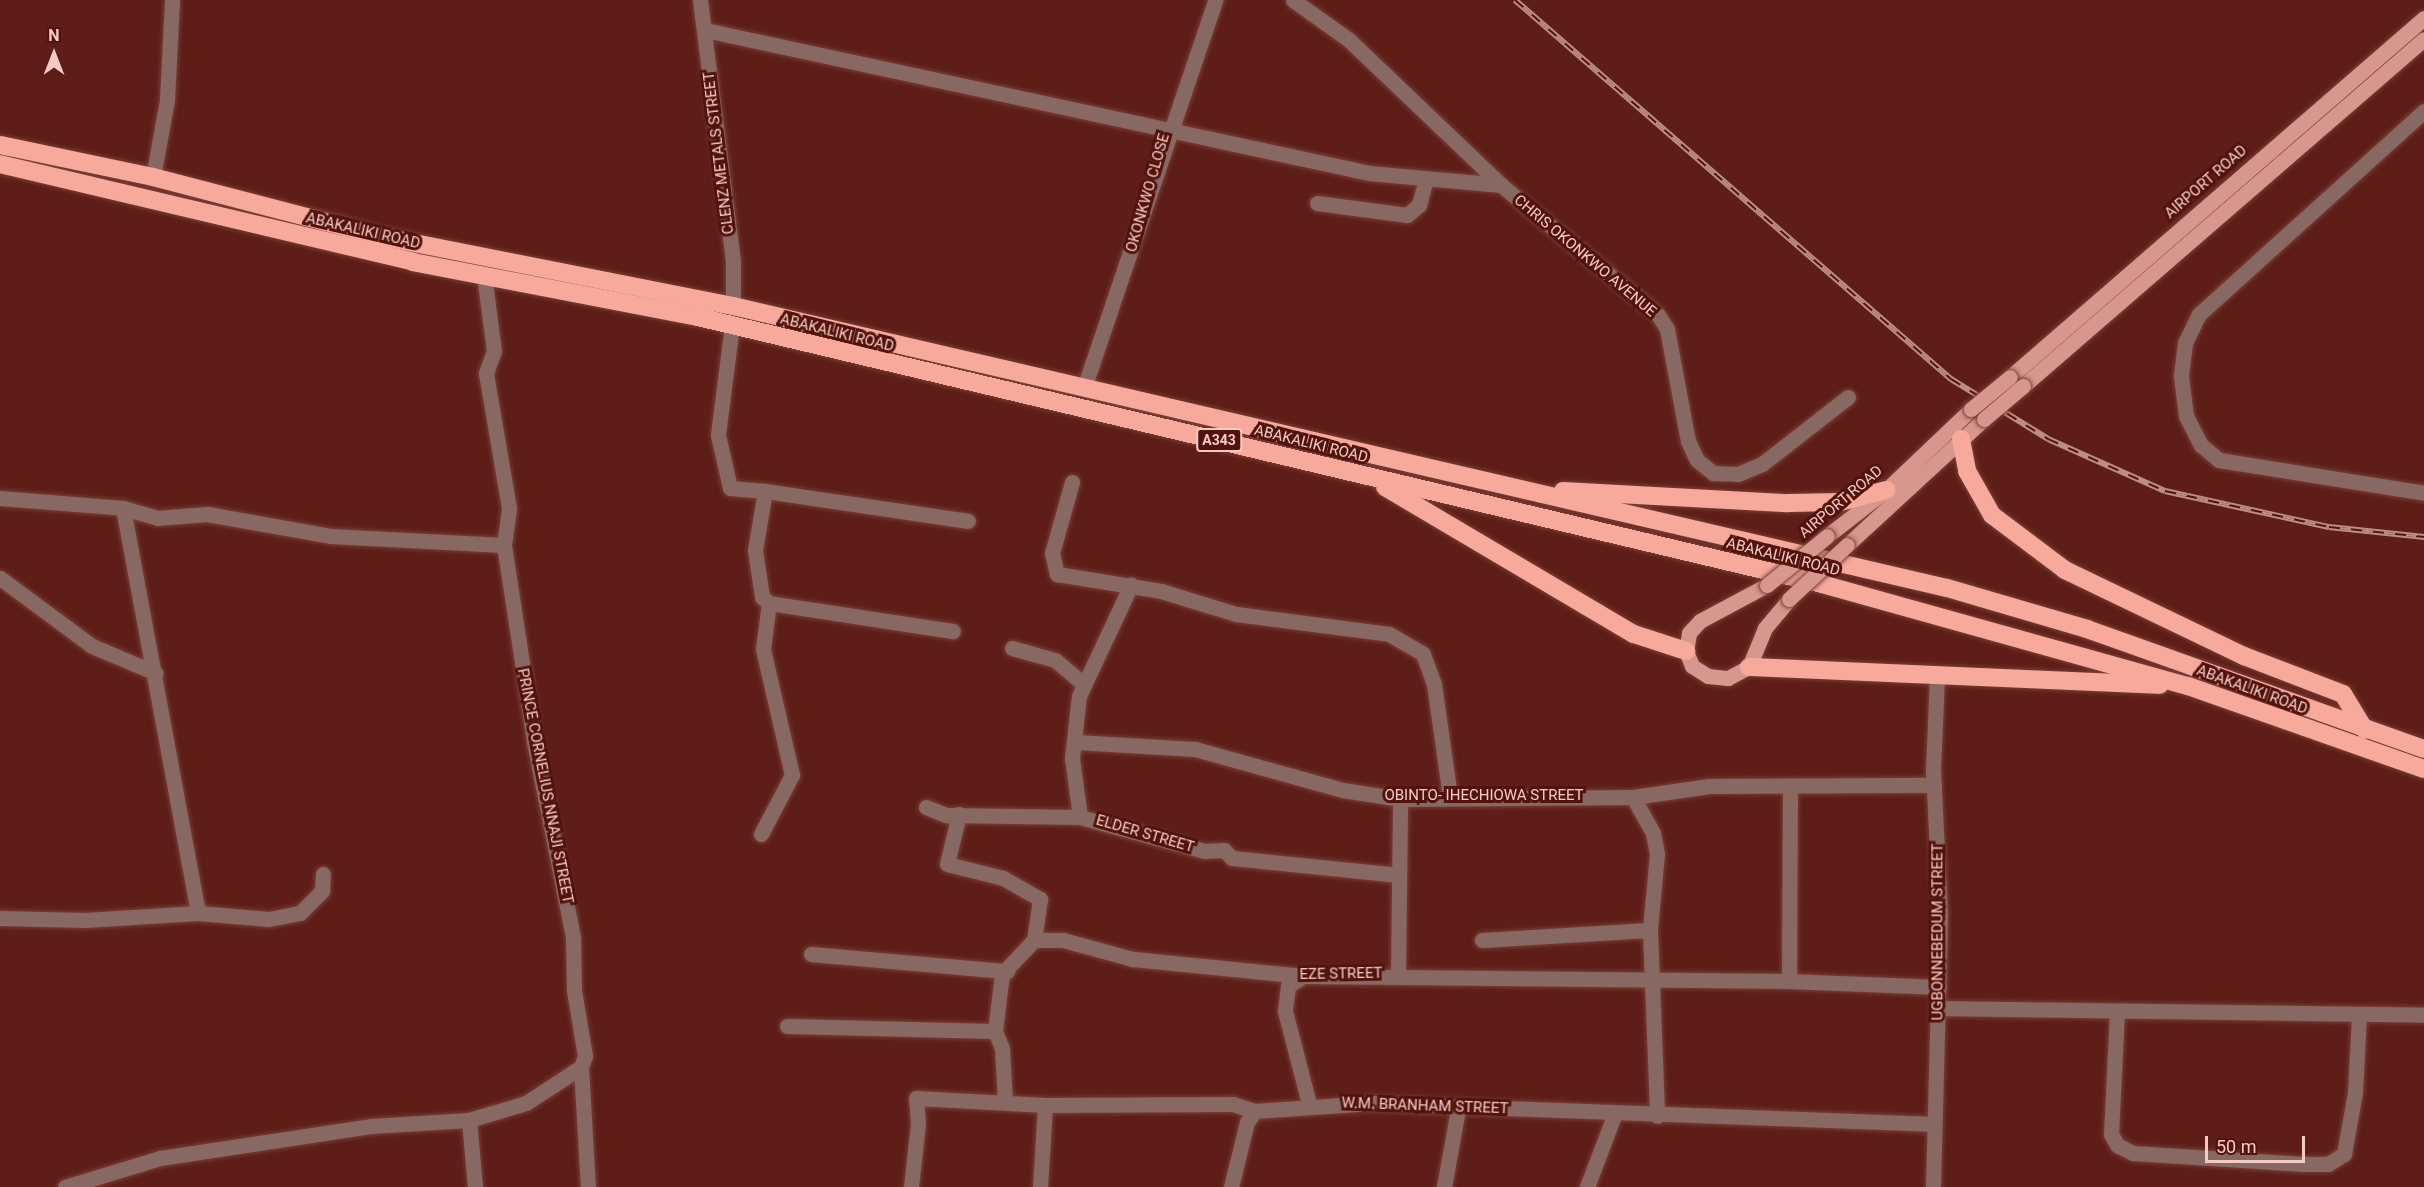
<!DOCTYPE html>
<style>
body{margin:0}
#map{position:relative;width:2424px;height:1187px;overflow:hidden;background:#5e1e17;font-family:Roboto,sans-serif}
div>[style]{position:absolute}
.roads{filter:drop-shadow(0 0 2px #793d36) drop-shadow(0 0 2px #793d36)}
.minor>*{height:15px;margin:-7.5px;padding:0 7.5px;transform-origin:7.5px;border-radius:7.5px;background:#886862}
.major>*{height:15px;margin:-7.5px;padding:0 7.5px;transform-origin:7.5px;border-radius:7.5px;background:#d8978c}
.highway>*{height:18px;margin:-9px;padding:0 9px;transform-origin:9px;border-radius:9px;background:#f7a99c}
.rail>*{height:6px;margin-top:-3px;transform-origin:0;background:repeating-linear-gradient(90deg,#52130c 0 11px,#bd8c85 0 22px);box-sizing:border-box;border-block:2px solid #bd8c85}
.bridges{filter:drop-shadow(0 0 2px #793d36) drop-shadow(0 0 2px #793d36)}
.major-bridge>*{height:15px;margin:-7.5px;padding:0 7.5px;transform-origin:7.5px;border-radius:7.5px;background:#d8978c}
span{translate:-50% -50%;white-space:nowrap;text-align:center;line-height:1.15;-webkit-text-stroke:6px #52130c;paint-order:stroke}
.shield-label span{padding:2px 4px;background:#52130c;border:2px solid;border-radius:4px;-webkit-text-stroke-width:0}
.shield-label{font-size:14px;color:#f4cbc4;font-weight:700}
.street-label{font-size:15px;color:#f4cbc4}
.north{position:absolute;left:24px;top:24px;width:60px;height:60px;-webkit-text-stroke:4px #52130c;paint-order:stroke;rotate:0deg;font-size:16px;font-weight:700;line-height:24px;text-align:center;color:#f4cbc4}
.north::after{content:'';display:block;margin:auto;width:21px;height:27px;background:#f4cbc4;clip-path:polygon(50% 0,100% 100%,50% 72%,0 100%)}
.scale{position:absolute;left:2205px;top:1136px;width:100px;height:27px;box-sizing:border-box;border:3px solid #f4cbc4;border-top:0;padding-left:8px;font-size:18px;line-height:21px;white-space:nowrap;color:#f4cbc4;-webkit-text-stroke:4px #52130c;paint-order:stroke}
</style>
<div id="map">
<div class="roads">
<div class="minor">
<div style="left:700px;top:0;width:263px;rotate:82.8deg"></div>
<div style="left:733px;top:261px;width:45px;rotate:90deg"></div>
<div style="left:1293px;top:0;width:69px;rotate:35.5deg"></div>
<div style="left:1349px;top:40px;width:210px;rotate:43.6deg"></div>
<div style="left:1501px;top:185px;width:204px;rotate:39.6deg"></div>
<div style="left:1658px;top:315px;width:17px;rotate:57deg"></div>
<div style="left:1667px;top:329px;width:114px;rotate:79.4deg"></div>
<div style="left:1688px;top:441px;width:21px;rotate:65deg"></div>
<div style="left:1697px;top:460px;width:21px;rotate:39deg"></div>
<div style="left:1713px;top:473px;width:25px;rotate:2deg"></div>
<div style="left:1738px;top:474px;width:26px;rotate:-23deg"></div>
<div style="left:1762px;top:464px;width:109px;rotate:-37.9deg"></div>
<div style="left:705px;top:30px;width:679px;rotate:12.15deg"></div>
<div style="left:1369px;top:173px;width:133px;rotate:5.2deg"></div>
<div style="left:2424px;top:111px;width:303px;rotate:137.9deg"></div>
<div style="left:2199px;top:314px;width:32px;rotate:116deg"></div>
<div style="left:2185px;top:343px;width:33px;rotate:97deg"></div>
<div style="left:2181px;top:376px;width:40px;rotate:82.9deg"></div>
<div style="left:2186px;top:416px;width:33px;rotate:63deg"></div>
<div style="left:2201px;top:445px;width:23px;rotate:40deg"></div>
<div style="left:2219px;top:460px;width:208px;rotate:9.1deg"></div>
<div style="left:153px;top:177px;width:78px;rotate:-79.7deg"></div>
<div style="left:167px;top:100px;width:100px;rotate:-87.1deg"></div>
<div style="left:1317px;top:203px;width:91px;rotate:7.6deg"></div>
<div style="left:1407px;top:215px;width:16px;rotate:-40deg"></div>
<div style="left:1419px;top:205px;width:24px;rotate:-75deg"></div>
<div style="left:732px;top:325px;width:111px;rotate:97.3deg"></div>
<div style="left:718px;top:435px;width:54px;rotate:77.2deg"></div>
<div style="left:730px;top:488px;width:35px;rotate:5deg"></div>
<div style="left:765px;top:491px;width:60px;rotate:99.6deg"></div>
<div style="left:755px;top:550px;width:48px;rotate:81.5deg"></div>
<div style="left:762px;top:597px;width:9px;rotate:41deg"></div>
<div style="left:769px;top:603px;width:186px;rotate:8.7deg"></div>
<div style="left:1084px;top:388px;width:410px;rotate:-71.3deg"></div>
<div style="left:1072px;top:482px;width:74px;rotate:105.7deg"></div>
<div style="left:1052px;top:553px;width:22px;rotate:77deg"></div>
<div style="left:1057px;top:574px;width:105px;rotate:9.3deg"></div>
<div style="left:1161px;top:591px;width:78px;rotate:17deg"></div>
<div style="left:1236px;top:614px;width:154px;rotate:7.4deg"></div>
<div style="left:1389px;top:634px;width:39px;rotate:30deg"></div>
<div style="left:1423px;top:654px;width:32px;rotate:70deg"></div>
<div style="left:1434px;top:684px;width:113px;rotate:81.9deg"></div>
<div style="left:765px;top:491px;width:205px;rotate:8.4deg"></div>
<div style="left:0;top:498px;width:123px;rotate:4.6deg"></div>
<div style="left:123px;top:508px;width:35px;rotate:16deg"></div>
<div style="left:157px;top:518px;width:50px;rotate:-4.6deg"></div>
<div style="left:207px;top:514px;width:125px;rotate:10.1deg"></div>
<div style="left:330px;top:536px;width:174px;rotate:3deg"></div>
<div style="left:123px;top:508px;width:412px;rotate:79.5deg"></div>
<div style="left:198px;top:913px;width:71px;rotate:4.8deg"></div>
<div style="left:269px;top:919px;width:32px;rotate:-11deg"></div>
<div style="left:300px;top:913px;width:31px;rotate:-45deg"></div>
<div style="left:322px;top:891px;width:17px;rotate:-87deg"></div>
<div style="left:0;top:578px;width:114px;rotate:36.5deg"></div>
<div style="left:92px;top:646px;width:69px;rotate:22.9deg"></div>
<div style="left:1012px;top:648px;width:45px;rotate:15.6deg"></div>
<div style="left:1055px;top:660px;width:38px;rotate:40deg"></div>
<div style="left:1076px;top:742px;width:119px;rotate:3.4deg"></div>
<div style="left:1195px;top:749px;width:154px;rotate:15.5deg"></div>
<div style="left:1343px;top:790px;width:58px;rotate:9deg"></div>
<div style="left:1400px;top:799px;width:233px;rotate:-0.5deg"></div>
<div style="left:1633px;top:797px;width:77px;rotate:-8.2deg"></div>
<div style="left:1709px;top:786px;width:225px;rotate:-0.3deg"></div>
<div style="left:1633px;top:797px;width:41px;rotate:60.9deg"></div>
<div style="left:1653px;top:833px;width:21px;rotate:79deg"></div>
<div style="left:1657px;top:854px;width:76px;rotate:95.3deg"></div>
<div style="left:1650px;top:930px;width:186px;rotate:87.8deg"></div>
<div style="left:926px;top:807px;width:22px;rotate:22deg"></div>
<div style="left:946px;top:815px;width:134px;rotate:0.9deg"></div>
<div style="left:1080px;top:817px;width:129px;rotate:15.3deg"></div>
<div style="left:1204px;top:851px;width:20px;rotate:-3deg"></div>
<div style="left:1224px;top:850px;width:11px;rotate:45deg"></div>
<div style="left:1232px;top:858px;width:168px;rotate:5.8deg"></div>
<div style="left:959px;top:814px;width:51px;rotate:103.5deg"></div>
<div style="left:947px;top:864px;width:58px;rotate:14deg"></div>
<div style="left:1003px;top:878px;width:43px;rotate:29.6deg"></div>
<div style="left:1040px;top:899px;width:41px;rotate:98.3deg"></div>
<div style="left:1034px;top:940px;width:47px;rotate:133.3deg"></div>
<div style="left:1002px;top:974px;width:57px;rotate:97deg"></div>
<div style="left:995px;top:1031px;width:18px;rotate:68deg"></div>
<div style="left:1002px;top:1048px;width:54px;rotate:86.8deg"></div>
<div style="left:1080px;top:817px;width:60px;rotate:-97.7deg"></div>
<div style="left:1072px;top:758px;width:62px;rotate:-83.6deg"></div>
<div style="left:1079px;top:696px;width:123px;rotate:-64.9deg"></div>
<div style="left:761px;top:834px;width:67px;rotate:-62.3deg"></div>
<div style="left:792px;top:775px;width:129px;rotate:-103deg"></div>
<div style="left:763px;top:649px;width:46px;rotate:-82.6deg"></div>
<div style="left:0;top:918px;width:85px;rotate:1.3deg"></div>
<div style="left:85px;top:920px;width:113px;rotate:-3.5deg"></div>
<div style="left:1034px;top:940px;width:29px"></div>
<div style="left:1063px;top:940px;width:73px;rotate:15.2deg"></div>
<div style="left:1133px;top:959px;width:171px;rotate:5.7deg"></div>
<div style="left:1303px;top:976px;width:486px;rotate:0.6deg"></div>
<div style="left:1789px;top:981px;width:194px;rotate:-89.7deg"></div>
<div style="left:1482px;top:940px;width:168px;rotate:-3.4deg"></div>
<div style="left:811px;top:954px;width:197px;rotate:5deg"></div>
<div style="left:1398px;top:973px;width:174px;rotate:-89.3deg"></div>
<div style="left:1303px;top:976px;width:18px;rotate:146deg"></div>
<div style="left:1288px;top:986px;width:25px;rotate:97deg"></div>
<div style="left:1285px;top:1011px;width:96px;rotate:75.5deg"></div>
<div style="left:1789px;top:981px;width:150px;rotate:2.3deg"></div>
<div style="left:1940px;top:1008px;width:484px;rotate:0.8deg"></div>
<div style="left:2117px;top:1012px;width:122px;rotate:92.8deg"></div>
<div style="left:2111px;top:1134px;width:13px;rotate:61deg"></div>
<div style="left:2117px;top:1145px;width:18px;rotate:27deg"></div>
<div style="left:2133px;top:1153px;width:171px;rotate:3.7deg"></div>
<div style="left:2304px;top:1164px;width:24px"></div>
<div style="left:2328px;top:1164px;width:19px;rotate:-32deg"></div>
<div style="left:2344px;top:1154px;width:63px;rotate:-79.9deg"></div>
<div style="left:2355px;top:1092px;width:77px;rotate:-87deg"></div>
<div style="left:787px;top:1026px;width:208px;rotate:1.4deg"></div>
<div style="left:581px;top:1067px;width:120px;rotate:86.7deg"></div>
<div style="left:469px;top:1120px;width:67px;rotate:84.9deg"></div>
<div style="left:65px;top:1187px;width:99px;rotate:-17deg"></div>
<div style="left:160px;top:1158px;width:213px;rotate:-8.6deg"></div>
<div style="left:371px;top:1126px;width:98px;rotate:-3.5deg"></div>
<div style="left:469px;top:1120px;width:59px;rotate:-16.6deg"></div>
<div style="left:526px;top:1103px;width:66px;rotate:-33.2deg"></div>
<div style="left:581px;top:1067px;width:12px;rotate:-70deg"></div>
<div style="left:585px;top:1056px;width:67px;rotate:-99.5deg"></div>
<div style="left:574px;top:990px;width:53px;rotate:-91.1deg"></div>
<div style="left:573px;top:937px;width:200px;rotate:-101.3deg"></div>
<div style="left:534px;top:741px;width:198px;rotate:-98.7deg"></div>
<div style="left:504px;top:545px;width:37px;rotate:-82deg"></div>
<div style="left:509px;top:508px;width:137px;rotate:-99.7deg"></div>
<div style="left:486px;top:373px;width:23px;rotate:-70deg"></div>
<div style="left:494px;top:351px;width:77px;rotate:-97.5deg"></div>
<div style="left:911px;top:1187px;width:63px;rotate:-83.7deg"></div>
<div style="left:918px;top:1124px;width:26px;rotate:-94deg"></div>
<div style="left:916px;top:1098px;width:129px;rotate:3.1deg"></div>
<div style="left:1045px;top:1105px;width:188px;rotate:-0.3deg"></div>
<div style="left:1233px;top:1104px;width:23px;rotate:18deg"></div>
<div style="left:1255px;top:1111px;width:117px;rotate:-3.9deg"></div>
<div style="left:1372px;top:1103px;width:563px;rotate:2.14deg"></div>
<div style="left:1040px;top:1187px;width:82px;rotate:-86.5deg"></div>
<div style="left:1231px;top:1187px;width:67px;rotate:-76.2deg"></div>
<div style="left:1247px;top:1122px;width:14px;rotate:-54deg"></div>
<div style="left:1444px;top:1187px;width:79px;rotate:-79.8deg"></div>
<div style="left:1587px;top:1187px;width:79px;rotate:-69.3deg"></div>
<div style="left:1933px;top:1187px;width:274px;rotate:-88.5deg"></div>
<div style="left:1940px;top:913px;width:144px;rotate:-92.8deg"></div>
<div style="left:1933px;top:769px;width:91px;rotate:-87.5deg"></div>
</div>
<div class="major">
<div style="left:2010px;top:377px;width:548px;rotate:-40.93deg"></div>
<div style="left:2023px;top:386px;width:530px;rotate:-40.87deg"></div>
<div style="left:1827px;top:536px;width:75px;rotate:-37.9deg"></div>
<div style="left:1886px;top:490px;width:117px;rotate:-43.6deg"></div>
<div style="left:1847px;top:545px;width:186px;rotate:-42.6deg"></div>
<div style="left:1767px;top:585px;width:76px;rotate:151.8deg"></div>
<div style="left:1700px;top:621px;width:16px;rotate:133deg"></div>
<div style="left:1689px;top:633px;width:18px;rotate:99deg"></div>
<div style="left:1686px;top:651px;width:16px;rotate:68deg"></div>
<div style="left:1692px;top:666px;width:19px;rotate:32deg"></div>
<div style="left:1708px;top:676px;width:20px;rotate:6deg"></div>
<div style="left:1728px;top:678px;width:24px;rotate:-28deg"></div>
<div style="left:1749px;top:667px;width:42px;rotate:-67.7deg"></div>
<div style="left:1765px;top:628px;width:38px;rotate:-50deg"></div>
</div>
<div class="highway">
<div style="left:0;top:145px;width:156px;rotate:11.8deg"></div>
<div style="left:153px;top:177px;width:239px;rotate:14.6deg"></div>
<div style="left:384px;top:237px;width:356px;rotate:11.2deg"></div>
<div style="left:733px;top:306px;width:1246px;rotate:13.08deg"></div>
<div style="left:1947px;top:588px;width:146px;rotate:16.3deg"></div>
<div style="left:2087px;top:629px;width:358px;rotate:19.6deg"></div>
<div style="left:0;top:164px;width:424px;rotate:13.3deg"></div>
<div style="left:413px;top:262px;width:290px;rotate:10.9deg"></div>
<div style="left:698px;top:317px;width:1155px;rotate:13.36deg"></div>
<div style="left:1822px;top:584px;width:380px;rotate:15.6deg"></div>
<div style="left:2188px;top:686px;width:250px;rotate:19.4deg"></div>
<div style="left:1961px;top:439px;width:33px;rotate:79deg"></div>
<div style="left:1967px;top:471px;width:51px;rotate:60.4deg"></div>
<div style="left:1992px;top:515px;width:91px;rotate:37deg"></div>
<div style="left:2065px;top:570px;width:199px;rotate:25.7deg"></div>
<div style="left:2244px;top:656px;width:106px;rotate:21deg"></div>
<div style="left:2343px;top:694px;width:42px;rotate:58.6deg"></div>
<div style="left:1385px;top:487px;width:289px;rotate:30.6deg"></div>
<div style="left:1634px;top:634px;width:55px;rotate:18.1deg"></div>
<div style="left:1563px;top:491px;width:225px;rotate:3.1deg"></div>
<div style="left:1788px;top:503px;width:52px;rotate:-1.1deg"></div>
<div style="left:1840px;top:502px;width:48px;rotate:-14.6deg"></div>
<div style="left:1749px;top:667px;width:411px;rotate:2.5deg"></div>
</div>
</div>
<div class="rail">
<div style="left:1515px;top:0;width:578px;rotate:41deg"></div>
<div style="left:1951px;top:379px;width:114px;rotate:31.7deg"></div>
<div style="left:2048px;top:439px;width:128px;rotate:24deg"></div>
<div style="left:2165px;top:491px;width:168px;rotate:12.4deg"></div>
<div style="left:2329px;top:527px;width:96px;rotate:6deg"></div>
</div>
<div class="bridges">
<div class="major-bridge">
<div style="left:1971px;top:409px;width:50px;rotate:-39.4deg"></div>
<div style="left:1984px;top:419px;width:51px;rotate:-40.2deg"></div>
<div style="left:1767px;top:585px;width:77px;rotate:-39.2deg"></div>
<div style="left:1789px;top:599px;width:79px;rotate:-43deg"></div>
</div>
</div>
<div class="shield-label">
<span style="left:1219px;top:440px">A343</span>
</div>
<div class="street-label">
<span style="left:719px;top:153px;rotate:-97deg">CLENZ METALS STREET</span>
<span style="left:2206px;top:182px;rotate:-41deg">AIRPORT ROAD</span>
<span style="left:1148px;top:193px;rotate:-74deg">OKONKWO CLOSE</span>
<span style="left:363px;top:231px;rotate:13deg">ABAKALIKI ROAD</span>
<span style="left:1585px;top:256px;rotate:40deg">CHRIS OKONKWO AVENUE</span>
<span style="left:837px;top:333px;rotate:14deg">ABAKALIKI ROAD</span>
<span style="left:1311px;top:444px;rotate:14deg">ABAKALIKI ROAD</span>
<span style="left:1841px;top:502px;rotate:-40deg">AIRPORT ROAD</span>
<span style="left:1783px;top:557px;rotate:14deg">ABAKALIKI ROAD</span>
<span style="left:2252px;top:690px;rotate:20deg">ABAKALIKI ROAD</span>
<span style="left:545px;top:786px;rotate:79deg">PRINCE CORNELIUS NNAJI STREET</span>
<span style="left:1484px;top:796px">OBINTO- IHECHIOWA STREET</span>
<span style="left:1145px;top:834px;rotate:16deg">ELDER STREET</span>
<span style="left:1938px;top:932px;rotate:-90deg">UGBONNEBEDUM STREET</span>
<span style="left:1341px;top:974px;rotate:-1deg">EZE STREET</span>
<span style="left:1425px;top:1106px;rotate:2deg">W.M. BRANHAM STREET</span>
</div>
<div class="north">N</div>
<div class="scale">50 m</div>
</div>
